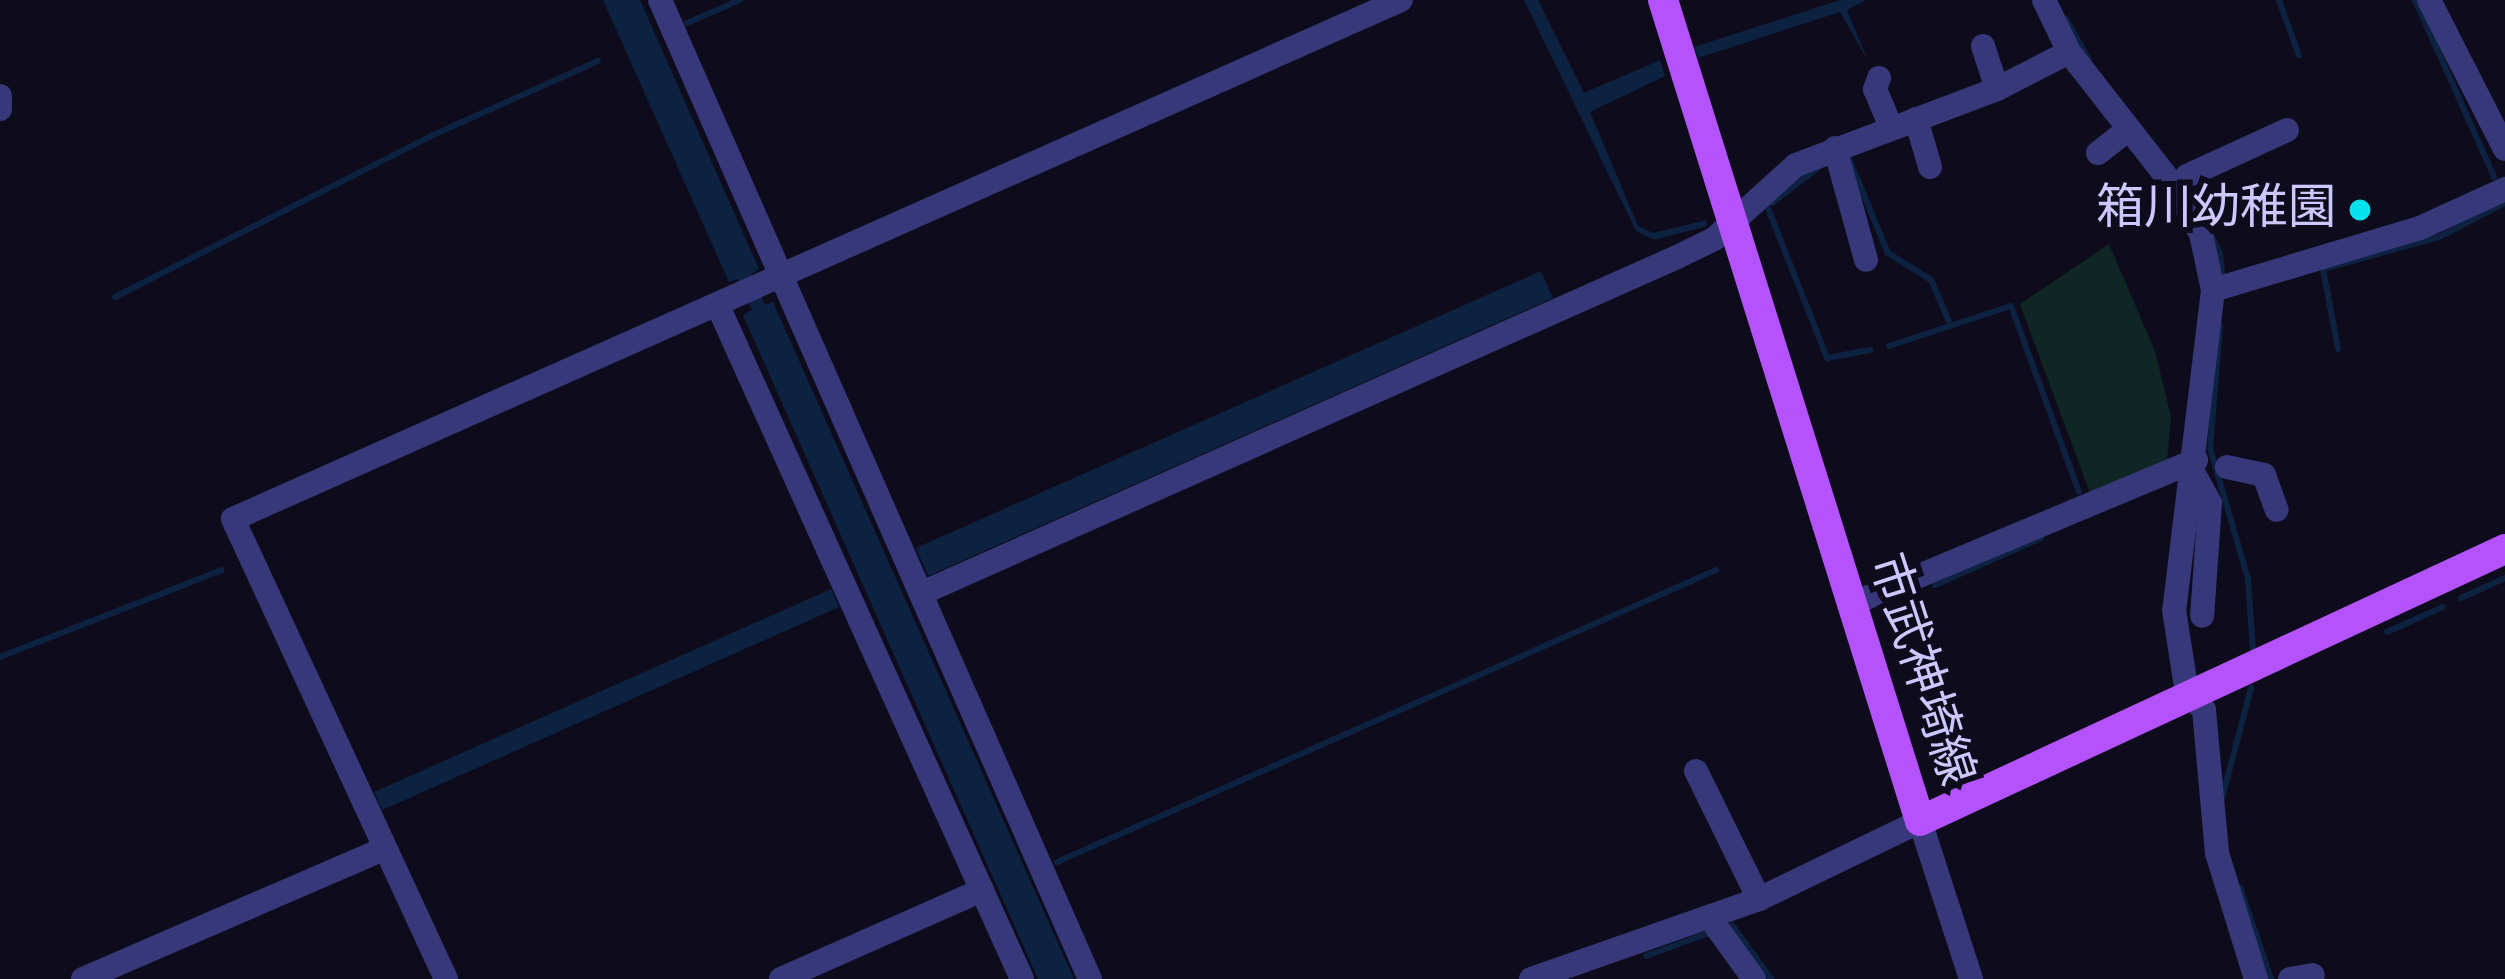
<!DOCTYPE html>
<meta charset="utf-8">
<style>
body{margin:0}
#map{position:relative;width:2505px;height:979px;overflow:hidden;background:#0e0c1c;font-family:"Alegreya Sans","Noto Sans JP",sans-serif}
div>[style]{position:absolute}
.green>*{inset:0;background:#0f2624}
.water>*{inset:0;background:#0c2240}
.stream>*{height:6px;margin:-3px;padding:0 3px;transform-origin:3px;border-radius:3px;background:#0c2240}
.minor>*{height:24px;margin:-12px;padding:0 12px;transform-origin:12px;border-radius:12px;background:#37387a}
.major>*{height:30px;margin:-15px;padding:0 15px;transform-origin:15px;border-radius:15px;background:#b452fb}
.dots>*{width:33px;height:33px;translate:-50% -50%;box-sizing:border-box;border:6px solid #0e0c1c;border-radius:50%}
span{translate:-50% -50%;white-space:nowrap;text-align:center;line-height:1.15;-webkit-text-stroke:12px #0e0c1c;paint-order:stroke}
.poi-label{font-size:48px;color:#ccc8fe}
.right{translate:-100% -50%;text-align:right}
.street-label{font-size:48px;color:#ccc8fe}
</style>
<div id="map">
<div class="green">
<div style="clip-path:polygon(2109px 244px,2155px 351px,2171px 417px,2167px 460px,2090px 493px,2020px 304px)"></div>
</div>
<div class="water">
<div style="clip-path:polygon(603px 0,640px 0,759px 269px,751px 274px,765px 305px,773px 302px,1074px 979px,1038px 979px,743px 315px,752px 310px,738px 279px,729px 282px)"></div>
<div style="clip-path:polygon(1524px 0,1538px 0,1584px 93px,1660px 60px,1665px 76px,1590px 112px,1638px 226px,1653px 233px,1707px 220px,1707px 226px,1654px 240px,1636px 231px)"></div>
<div style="clip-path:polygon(1840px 0,1866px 0,1847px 10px,1868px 61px,1840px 12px,1698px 58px,1694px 47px)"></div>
<div style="clip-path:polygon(1541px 271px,1553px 298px,928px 576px,916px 548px)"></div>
<div style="clip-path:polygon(831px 589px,839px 607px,382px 810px,374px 792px)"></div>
</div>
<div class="stream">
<div style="left:2279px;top:0;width:59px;rotate:70.3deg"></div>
<div style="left:2415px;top:0;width:194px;rotate:65.9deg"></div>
<div style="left:2066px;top:19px;width:47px;rotate:60.7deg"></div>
<div style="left:687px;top:23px;width:58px;rotate:-23.5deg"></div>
<div style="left:1849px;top:159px;width:102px;rotate:67.5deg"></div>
<div style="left:1888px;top:253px;width:51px;rotate:32.1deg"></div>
<div style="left:1931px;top:280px;width:48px;rotate:66.6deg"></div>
<div style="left:2192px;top:194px;width:66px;rotate:65deg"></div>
<div style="left:2220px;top:254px;width:28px;rotate:84deg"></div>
<div style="left:1766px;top:203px;width:167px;rotate:68.5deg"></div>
<div style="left:1827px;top:358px;width:44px;rotate:-10.5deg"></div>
<div style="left:1772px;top:203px;width:59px;rotate:-37.5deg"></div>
<div style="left:115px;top:297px;width:355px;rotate:-27deg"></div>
<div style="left:431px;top:136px;width:183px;rotate:-24.2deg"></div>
<div style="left:2220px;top:325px;width:123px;rotate:94.6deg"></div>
<div style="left:2210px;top:448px;width:136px;rotate:73.8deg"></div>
<div style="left:2248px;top:579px;width:71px;rotate:86deg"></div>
<div style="left:1889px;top:346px;width:128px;rotate:-18.2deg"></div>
<div style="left:2011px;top:306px;width:198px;rotate:69.9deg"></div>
<div style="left:2338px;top:349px;width:81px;rotate:-100.6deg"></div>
<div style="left:2323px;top:269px;width:120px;rotate:-15.4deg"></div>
<div style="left:2439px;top:237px;width:74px;rotate:-27.3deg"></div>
<div style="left:1935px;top:585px;width:116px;rotate:-23.9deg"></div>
<div style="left:2461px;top:598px;width:48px;rotate:-24.4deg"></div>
<div style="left:2387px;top:632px;width:61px;rotate:-24.1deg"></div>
<div style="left:0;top:657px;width:238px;rotate:-21.4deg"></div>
<div style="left:2222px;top:798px;width:114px;rotate:-75.2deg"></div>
<div style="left:1057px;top:862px;width:721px;rotate:-23.9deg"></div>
<div style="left:2240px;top:887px;width:97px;rotate:71.4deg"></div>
<div style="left:1732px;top:925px;width:67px;rotate:54.2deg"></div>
<div style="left:1646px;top:956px;width:64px;rotate:-20.1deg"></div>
</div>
<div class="minor">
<div style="left:660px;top:0;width:1069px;rotate:66.29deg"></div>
<div style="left:2044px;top:0;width:58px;rotate:64.3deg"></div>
<div style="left:2069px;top:52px;width:169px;rotate:52deg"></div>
<div style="left:2173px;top:185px;width:56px;rotate:60.3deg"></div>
<div style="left:2201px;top:234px;width:57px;rotate:77.9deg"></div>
<div style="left:2213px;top:290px;width:322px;rotate:96.9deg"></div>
<div style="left:2174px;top:610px;width:84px;rotate:81.1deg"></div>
<div style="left:2187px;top:693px;width:24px;rotate:45deg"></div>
<div style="left:2204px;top:710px;width:144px;rotate:84.8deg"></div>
<div style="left:2217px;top:853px;width:132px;rotate:72.8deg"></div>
<div style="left:2429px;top:0;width:167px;rotate:63deg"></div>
<div style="left:1983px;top:46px;width:45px;rotate:72deg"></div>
<div style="left:1879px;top:78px;width:12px;rotate:110deg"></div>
<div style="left:1875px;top:89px;width:41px;rotate:67.2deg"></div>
<div style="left:0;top:96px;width:13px;rotate:90deg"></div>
<div style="left:1916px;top:119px;width:50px;rotate:73.7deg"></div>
<div style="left:1835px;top:148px;width:116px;rotate:74.5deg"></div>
<div style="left:2098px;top:153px;width:37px;rotate:-38deg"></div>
<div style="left:2187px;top:176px;width:110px;rotate:-24.7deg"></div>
<div style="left:2213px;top:290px;width:216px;rotate:-16.7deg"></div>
<div style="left:2420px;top:228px;width:94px;rotate:-24.6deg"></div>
<div style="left:718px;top:306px;width:738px;rotate:65.69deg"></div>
<div style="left:2227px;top:467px;width:38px;rotate:12deg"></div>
<div style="left:2264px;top:475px;width:37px;rotate:70deg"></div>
<div style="left:2194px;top:474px;width:33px;rotate:61deg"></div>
<div style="left:2210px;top:503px;width:113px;rotate:94deg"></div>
<div style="left:922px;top:593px;width:826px;rotate:-23.99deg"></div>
<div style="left:1677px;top:257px;width:41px;rotate:-25.9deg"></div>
<div style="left:1714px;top:239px;width:110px;rotate:-42.1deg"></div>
<div style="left:1796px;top:165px;width:215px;rotate:-20.7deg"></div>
<div style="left:1997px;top:89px;width:81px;rotate:-27.2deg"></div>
<div style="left:1852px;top:604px;width:373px;rotate:-22.7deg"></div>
<div style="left:1696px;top:771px;width:143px;rotate:63.8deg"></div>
<div style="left:1710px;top:918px;width:75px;rotate:54.2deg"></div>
<div style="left:83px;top:979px;width:325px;rotate:-23.4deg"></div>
<div style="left:446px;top:979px;width:507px;rotate:-114.85deg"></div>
<div style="left:233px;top:519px;width:1278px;rotate:-23.96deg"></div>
<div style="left:781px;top:979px;width:220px;rotate:-23.9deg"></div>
<div style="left:1531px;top:979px;width:242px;rotate:-19.3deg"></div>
<div style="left:1759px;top:899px;width:179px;rotate:-25.8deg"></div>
<div style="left:1920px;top:821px;width:166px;rotate:72.1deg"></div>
<div style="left:2290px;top:979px;width:23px;rotate:-10deg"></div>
</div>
<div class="major">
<div style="left:1663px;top:0;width:860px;rotate:72.62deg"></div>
<div style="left:1920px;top:821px;width:645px;rotate:-24.94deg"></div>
</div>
<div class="dots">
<div style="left:2360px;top:210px;background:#05e1ed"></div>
</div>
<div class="poi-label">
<span class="right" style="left:2336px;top:210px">箱川幼稚園</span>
</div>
<div class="street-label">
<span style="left:1920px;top:670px;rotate:72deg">市武神埼線</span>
</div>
</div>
